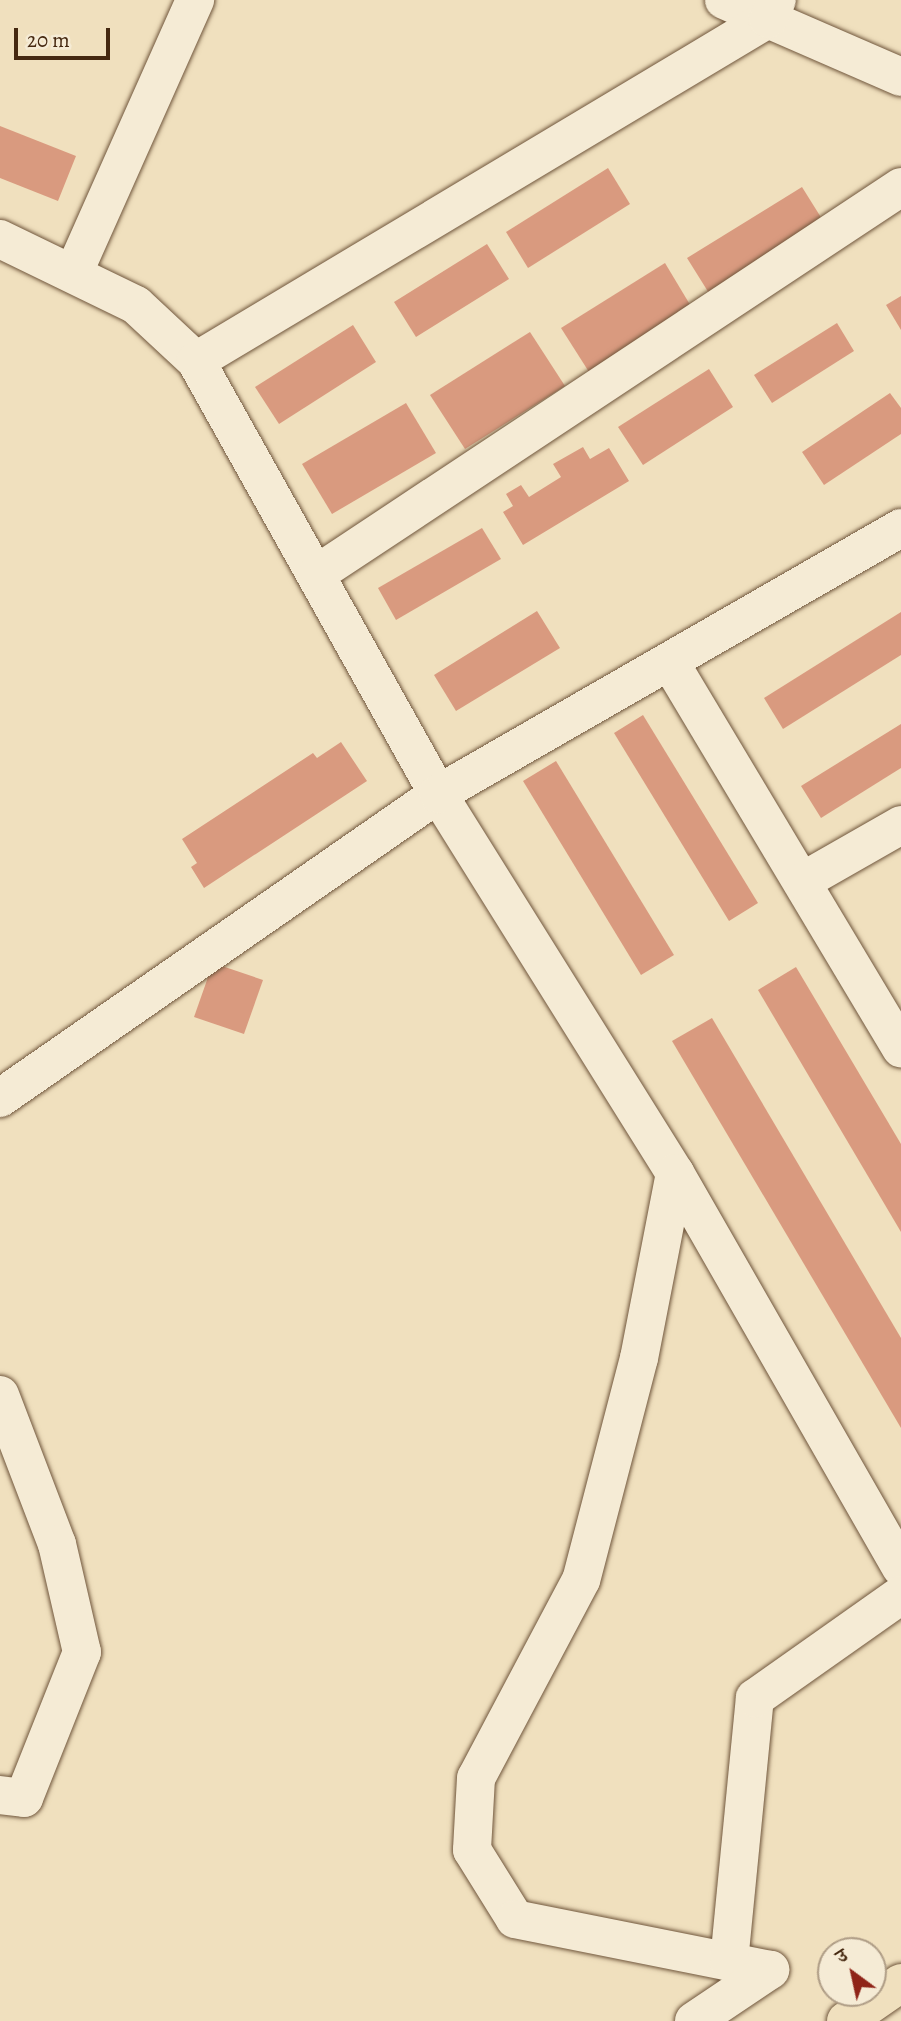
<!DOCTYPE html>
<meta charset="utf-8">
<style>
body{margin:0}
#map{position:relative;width:901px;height:2021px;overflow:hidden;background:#f0e0be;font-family:Alegreya,"Noto Serif Devanagari",serif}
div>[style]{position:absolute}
.building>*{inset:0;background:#d99a7f}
.roads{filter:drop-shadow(0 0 2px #70563c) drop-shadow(0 0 2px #70563c)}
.minor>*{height:38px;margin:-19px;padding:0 19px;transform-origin:19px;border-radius:19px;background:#f5ebd5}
.major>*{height:38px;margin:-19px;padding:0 19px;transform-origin:19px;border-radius:19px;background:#f0e0be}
span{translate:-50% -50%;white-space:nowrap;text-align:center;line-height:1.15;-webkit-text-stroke:7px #f5ebd5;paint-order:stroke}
.north{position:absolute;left:817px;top:1937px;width:70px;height:70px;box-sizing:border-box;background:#f5ebd5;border:2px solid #af9d86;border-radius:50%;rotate:327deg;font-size:19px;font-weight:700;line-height:28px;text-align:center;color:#452810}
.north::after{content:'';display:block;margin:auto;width:24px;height:32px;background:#8f2418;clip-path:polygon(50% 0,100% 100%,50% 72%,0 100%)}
.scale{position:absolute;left:14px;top:28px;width:96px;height:32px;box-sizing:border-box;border:4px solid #452810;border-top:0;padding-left:9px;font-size:21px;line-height:24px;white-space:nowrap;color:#452810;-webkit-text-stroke:5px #f5ebd5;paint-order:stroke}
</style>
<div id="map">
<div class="building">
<div style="clip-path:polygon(0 126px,76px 156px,58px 201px,0 178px)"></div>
<div style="clip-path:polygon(608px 168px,630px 204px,528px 268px,506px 232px)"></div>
<div style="clip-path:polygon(802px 187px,827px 227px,712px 298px,687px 258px)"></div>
<div style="clip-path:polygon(487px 244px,509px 279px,416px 337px,394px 302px)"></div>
<div style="clip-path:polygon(665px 263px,692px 308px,589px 372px,561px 328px)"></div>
<div style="clip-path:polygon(901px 296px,901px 330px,886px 305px)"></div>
<div style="clip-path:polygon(837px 323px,854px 351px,772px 403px,754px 375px)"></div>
<div style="clip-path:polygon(353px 325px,376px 362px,279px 424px,255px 387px)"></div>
<div style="clip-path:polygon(530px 332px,565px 386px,465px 449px,430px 395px)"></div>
<div style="clip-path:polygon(709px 369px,733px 407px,643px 465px,618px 427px)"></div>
<div style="clip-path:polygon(890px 393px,901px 408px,901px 434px,824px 485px,802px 452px)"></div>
<div style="clip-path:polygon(406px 403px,436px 453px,332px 514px,302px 464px)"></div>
<div style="clip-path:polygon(583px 447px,590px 459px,609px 448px,629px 481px,523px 545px,503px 512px,513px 506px,506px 494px,521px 485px,529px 497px,561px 477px,553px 464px)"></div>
<div style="clip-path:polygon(482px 528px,501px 559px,396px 620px,378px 588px)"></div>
<div style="clip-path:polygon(537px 611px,560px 648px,456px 711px,434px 675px)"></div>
<div style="clip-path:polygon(901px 612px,901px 655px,783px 729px,764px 698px)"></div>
<div style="clip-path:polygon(643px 715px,758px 903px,729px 921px,614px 733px)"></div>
<div style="clip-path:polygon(901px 724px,901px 768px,821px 818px,801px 786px)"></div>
<div style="clip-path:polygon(341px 742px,367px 781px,204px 888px,191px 867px,197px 863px,182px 839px,313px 753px,317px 758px)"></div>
<div style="clip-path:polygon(556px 761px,674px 955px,641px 975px,523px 781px)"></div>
<div style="clip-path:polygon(213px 963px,263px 980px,244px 1034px,194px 1017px)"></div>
<div style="clip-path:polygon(796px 967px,901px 1144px,901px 1232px,758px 990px)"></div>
<div style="clip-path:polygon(712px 1018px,901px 1338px,901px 1428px,672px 1041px)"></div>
</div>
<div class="roads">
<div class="minor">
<div style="left:724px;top:0;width:193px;rotate:23.5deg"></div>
<div style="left:0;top:239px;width:151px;rotate:25.9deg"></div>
<div style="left:136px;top:305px;width:82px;rotate:43deg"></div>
<div style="left:196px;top:361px;width:496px;rotate:60.8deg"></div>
<div style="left:438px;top:794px;width:447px;rotate:58deg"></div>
<div style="left:675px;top:1173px;width:454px;rotate:60.2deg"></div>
<div style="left:74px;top:272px;width:298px;rotate:-66deg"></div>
<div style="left:196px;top:361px;width:666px;rotate:-30.88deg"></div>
<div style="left:768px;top:19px;width:21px;rotate:-65deg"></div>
<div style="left:318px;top:573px;width:699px;rotate:-33.51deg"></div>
<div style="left:671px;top:664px;width:448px;rotate:59.1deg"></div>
<div style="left:803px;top:881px;width:113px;rotate:-29.7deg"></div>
<div style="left:0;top:1098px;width:533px;rotate:-34.76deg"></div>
<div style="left:438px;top:794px;width:534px;rotate:-29.88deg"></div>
<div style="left:675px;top:1173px;width:188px;rotate:101deg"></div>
<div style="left:639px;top:1358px;width:229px;rotate:104.6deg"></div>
<div style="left:581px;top:1580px;width:224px;rotate:117.9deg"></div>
<div style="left:476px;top:1778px;width:72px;rotate:93.2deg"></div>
<div style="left:472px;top:1850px;width:81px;rotate:58.1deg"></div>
<div style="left:515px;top:1919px;width:260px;rotate:11.3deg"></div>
<div style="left:0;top:1395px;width:160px;rotate:69.1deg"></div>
<div style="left:57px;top:1544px;width:111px;rotate:77deg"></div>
<div style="left:82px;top:1652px;width:157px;rotate:111.7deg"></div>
<div style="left:24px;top:1798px;width:24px;rotate:-173deg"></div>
<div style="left:729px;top:1962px;width:265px;rotate:-84.4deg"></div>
<div style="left:755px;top:1698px;width:179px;rotate:-35.2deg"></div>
<div style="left:694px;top:2021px;width:92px;rotate:-33.9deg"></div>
</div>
<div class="major">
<div style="left:846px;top:2021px;width:67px;rotate:-34.6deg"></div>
</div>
</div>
<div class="north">उ</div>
<div class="scale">20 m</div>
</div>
